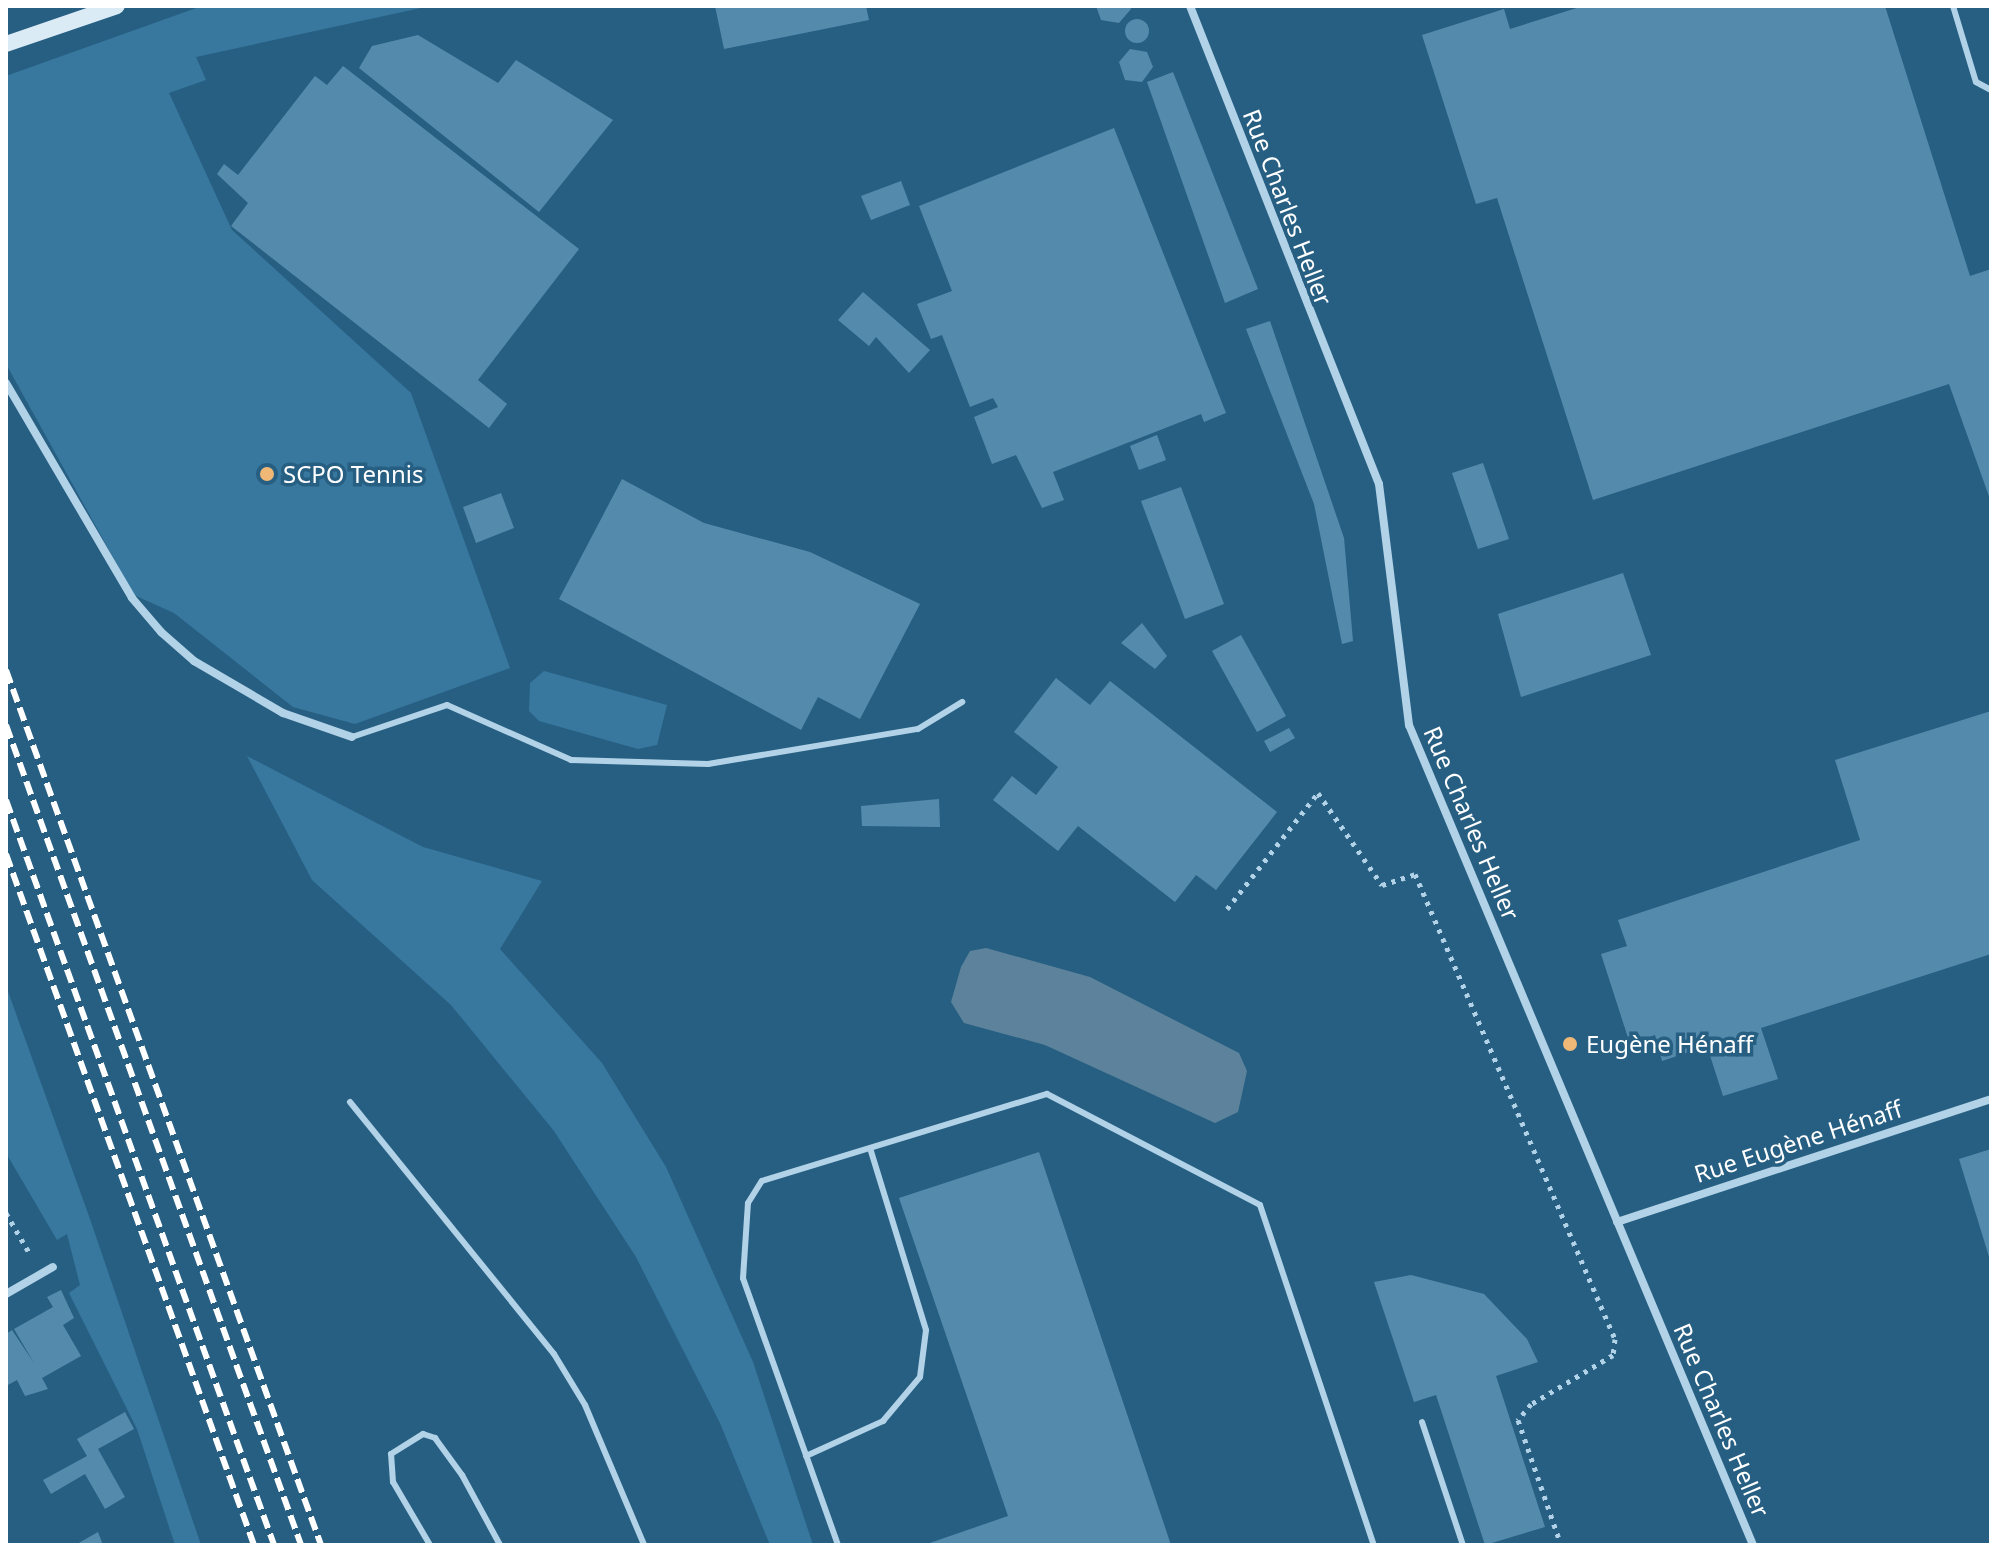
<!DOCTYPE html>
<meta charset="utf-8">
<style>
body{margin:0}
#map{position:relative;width:1997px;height:1551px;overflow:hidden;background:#275f83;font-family:"Noto Sans",sans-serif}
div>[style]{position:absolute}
.green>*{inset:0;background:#38789f}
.water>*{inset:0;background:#5c839b}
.building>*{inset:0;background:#548bad}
.round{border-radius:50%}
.path>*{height:5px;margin-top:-2.5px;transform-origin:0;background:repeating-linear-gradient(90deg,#b1d2e7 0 4px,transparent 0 10px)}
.service>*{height:6px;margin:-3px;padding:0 3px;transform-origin:3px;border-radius:3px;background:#b1d2e7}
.minor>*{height:8px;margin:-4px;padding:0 4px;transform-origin:4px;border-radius:4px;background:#b1d2e7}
.secondary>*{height:16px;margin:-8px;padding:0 8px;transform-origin:8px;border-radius:8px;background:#daebf6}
.rail>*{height:6px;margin-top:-3px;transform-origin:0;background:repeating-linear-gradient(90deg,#fff 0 14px,transparent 0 20px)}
.dots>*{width:22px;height:22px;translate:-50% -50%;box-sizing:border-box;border:4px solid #275f83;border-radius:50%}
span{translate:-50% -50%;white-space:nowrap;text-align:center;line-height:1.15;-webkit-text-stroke:7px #275f83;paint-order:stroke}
.street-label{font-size:24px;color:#fff}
.poi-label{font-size:24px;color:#fff}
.left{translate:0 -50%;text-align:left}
.frame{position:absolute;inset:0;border:8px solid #fff;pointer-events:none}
</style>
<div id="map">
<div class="green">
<div style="clip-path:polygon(202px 6px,430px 6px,196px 57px,206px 80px,169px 93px,232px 230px,411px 393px,510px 668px,355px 724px,293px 707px,174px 613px,134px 595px,6px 364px,6px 76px)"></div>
<div style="clip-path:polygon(544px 671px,667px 705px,657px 745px,638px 749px,539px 721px,529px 711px,530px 683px)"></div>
<div style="clip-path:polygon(247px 756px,423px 847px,542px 881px,500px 949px,602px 1063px,666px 1167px,753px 1362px,813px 1545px,770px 1545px,720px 1423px,636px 1257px,554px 1131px,451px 1005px,312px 880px)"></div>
<div style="clip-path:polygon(6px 986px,90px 1219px,201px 1545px,175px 1545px,137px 1429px,69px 1293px,80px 1285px,67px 1234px,57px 1240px,6px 1153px)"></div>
</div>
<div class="water">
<div style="clip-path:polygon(986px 948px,1090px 977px,1239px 1053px,1247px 1071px,1238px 1112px,1215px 1123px,1045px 1045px,964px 1023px,951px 1002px,961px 967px,970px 951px)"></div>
</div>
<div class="building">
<div style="clip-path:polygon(715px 6px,866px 6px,869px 20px,724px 49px)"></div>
<div style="clip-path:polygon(1096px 6px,1130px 6px,1131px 9px,1119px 23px,1101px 20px)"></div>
<div style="clip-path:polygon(1583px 6px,1885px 6px,1970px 276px,1991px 269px,1991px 502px,1949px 384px,1593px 500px,1497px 198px,1476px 204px,1422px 35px,1504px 9px,1510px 29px)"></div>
<div class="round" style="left:1125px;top:19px;width:24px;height:24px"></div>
<div style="clip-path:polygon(418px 35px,498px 83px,516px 60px,613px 120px,539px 212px,359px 68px,372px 46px)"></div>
<div style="clip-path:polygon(1130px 49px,1147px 52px,1153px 67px,1142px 82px,1125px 80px,1119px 62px)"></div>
<div style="clip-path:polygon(343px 66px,579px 249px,478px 380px,507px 404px,489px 428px,231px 226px,248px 203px,217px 174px,224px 164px,238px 175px,315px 76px,327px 85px)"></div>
<div style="clip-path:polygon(1173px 72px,1258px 289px,1225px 303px,1147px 82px)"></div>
<div style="clip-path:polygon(1114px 128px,1226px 413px,1204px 422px,1201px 414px,1053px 472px,1064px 500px,1042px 508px,1016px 455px,992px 464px,974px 417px,998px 407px,993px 398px,970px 407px,942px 335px,931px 339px,917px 304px,952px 291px,919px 206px)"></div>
<div style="clip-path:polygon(901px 181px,910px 205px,871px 220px,861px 196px)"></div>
<div style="clip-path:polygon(863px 292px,930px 350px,909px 373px,876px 337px,869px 346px,838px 320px)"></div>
<div style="clip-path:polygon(1270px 321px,1344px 538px,1353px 641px,1342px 644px,1314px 504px,1246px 329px)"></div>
<div style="clip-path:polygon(1157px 435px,1166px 460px,1139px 470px,1130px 446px)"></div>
<div style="clip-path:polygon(1483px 463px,1509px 539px,1478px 549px,1452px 473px)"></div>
<div style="clip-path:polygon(622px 479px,704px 523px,810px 552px,920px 604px,860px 719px,818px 697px,801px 730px,559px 599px)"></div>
<div style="clip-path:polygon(1181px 487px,1224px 604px,1185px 619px,1141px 501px)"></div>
<div style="clip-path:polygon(501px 493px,514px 528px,476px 543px,463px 507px)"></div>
<div style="clip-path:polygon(1623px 573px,1651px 655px,1521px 697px,1498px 614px)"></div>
<div style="clip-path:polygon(1142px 623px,1167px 656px,1155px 669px,1121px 643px)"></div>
<div style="clip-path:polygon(1241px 635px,1286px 716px,1257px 732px,1212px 651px)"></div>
<div style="clip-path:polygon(1056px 678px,1090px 705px,1110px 681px,1277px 812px,1216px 890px,1196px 875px,1175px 902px,1078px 826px,1058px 851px,993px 800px,1012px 776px,1036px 795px,1058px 767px,1014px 732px)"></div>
<div style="clip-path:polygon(1991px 711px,1991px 954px,1761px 1028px,1778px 1079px,1723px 1096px,1707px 1046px,1662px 1061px,1655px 1035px,1630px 1044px,1601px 954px,1627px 946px,1618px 920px,1860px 840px,1835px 760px)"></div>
<div style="clip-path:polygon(1289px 728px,1295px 738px,1270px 752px,1264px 741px)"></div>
<div style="clip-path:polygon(939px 799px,940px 827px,862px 826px,861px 806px)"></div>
<div style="clip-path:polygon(1991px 1149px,1991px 1259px,1990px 1260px,1959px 1159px)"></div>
<div style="clip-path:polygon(1039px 1152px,1171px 1545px,924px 1545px,1008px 1516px,899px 1198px)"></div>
<div style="clip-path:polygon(1411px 1275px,1484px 1294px,1527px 1339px,1538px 1362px,1496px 1376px,1545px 1527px,1485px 1545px,1436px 1395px,1414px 1402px,1374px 1282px)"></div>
<div style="clip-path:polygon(61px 1290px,74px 1318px,63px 1325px,81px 1356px,42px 1378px,48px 1389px,25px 1396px,17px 1380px,6px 1386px,6px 1334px,12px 1330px,34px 1363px,14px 1329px,53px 1307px,47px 1297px)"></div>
<div style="clip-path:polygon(125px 1412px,134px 1429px,98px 1449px,125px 1497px,105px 1509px,85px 1474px,51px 1494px,43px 1480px,87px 1456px,77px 1439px)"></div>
<div style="clip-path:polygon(98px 1532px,103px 1545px,64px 1545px,77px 1544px)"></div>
</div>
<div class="path">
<div style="left:1227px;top:909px;width:147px;rotate:-51.9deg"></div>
<div style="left:1318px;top:793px;width:112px;rotate:55.2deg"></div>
<div style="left:1382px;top:885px;width:35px;rotate:-18deg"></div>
<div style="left:1415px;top:874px;width:506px;rotate:66.73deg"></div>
<div style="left:1615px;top:1339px;width:16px;rotate:97deg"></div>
<div style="left:1613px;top:1355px;width:96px;rotate:149.1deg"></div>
<div style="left:1531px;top:1404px;width:21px;rotate:129deg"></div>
<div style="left:1518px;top:1420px;width:132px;rotate:71deg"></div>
<div style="left:6px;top:1213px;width:48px;rotate:59.7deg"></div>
</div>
<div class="service">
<div style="left:1953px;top:6px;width:79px;rotate:73.2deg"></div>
<div style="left:1976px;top:82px;width:17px;rotate:28deg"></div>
<div style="left:352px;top:737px;width:100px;rotate:-18.6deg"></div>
<div style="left:447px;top:705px;width:136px;rotate:23.9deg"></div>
<div style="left:571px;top:760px;width:137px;rotate:1.7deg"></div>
<div style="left:708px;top:764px;width:213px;rotate:-9.5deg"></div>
<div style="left:918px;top:729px;width:52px;rotate:-31.5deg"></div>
<div style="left:350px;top:1102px;width:324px;rotate:51deg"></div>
<div style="left:554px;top:1354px;width:60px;rotate:58.7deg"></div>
<div style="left:585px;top:1405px;width:152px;rotate:67.1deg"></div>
<div style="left:1422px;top:1422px;width:130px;rotate:71.6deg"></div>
<div style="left:806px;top:1456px;width:85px;rotate:-24.4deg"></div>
<div style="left:883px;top:1421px;width:57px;rotate:-49.9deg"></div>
<div style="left:920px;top:1377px;width:47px;rotate:-82.7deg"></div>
<div style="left:926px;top:1330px;width:190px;rotate:-107.1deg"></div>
<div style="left:430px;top:1545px;width:73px;rotate:-120.4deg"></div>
<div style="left:393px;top:1482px;width:28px;rotate:-94deg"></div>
<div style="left:391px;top:1454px;width:38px;rotate:-32deg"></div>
<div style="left:423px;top:1434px;width:13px;rotate:18deg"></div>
<div style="left:435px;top:1438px;width:46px;rotate:53.9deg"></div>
<div style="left:462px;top:1475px;width:80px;rotate:61.5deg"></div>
<div style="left:838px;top:1545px;width:283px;rotate:-109.6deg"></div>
<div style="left:743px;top:1278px;width:75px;rotate:-86.2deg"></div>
<div style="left:748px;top:1203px;width:26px;rotate:-58deg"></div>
<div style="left:762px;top:1181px;width:298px;rotate:-17deg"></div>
<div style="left:1047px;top:1094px;width:240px;rotate:27.5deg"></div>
<div style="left:1260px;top:1205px;width:359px;rotate:71.5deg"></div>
</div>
<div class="minor">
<div style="left:1190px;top:6px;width:514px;rotate:68.43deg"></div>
<div style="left:1379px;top:484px;width:243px;rotate:82.9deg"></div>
<div style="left:1409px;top:725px;width:889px;rotate:67.24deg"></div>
<div style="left:6px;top:383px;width:249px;rotate:59.6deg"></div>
<div style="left:132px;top:598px;width:45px;rotate:49.5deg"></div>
<div style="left:161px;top:632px;width:44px;rotate:41.3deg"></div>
<div style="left:194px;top:661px;width:103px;rotate:30.3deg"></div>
<div style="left:283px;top:713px;width:73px;rotate:19.2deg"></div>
<div style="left:1617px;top:1222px;width:394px;rotate:-18.2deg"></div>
<div style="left:6px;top:1294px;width:54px;rotate:-29.9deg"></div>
</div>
<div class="secondary">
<div style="left:6px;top:44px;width:117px;rotate:-18.9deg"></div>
</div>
<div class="rail">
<div style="left:6px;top:670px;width:930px;rotate:70.2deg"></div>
<div style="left:6px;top:725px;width:871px;rotate:70.21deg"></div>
<div style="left:6px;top:800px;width:792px;rotate:70.21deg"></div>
<div style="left:6px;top:854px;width:734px;rotate:70.26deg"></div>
</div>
<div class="dots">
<div style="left:267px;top:474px;background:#efb877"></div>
<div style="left:1570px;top:1044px;background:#efb877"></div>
</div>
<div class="street-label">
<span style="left:1288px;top:207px;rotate:69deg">Rue Charles Heller</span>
<span style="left:1472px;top:823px;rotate:67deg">Rue Charles Heller</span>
<span style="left:1798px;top:1141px;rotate:-18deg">Rue Eugène Hénaff</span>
<span style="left:1722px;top:1420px;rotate:67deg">Rue Charles Heller</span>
</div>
<div class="poi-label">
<span class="left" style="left:283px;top:474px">SCPO Tennis</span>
<span class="left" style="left:1586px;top:1044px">Eugène Hénaff</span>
</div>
<div class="frame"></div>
</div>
